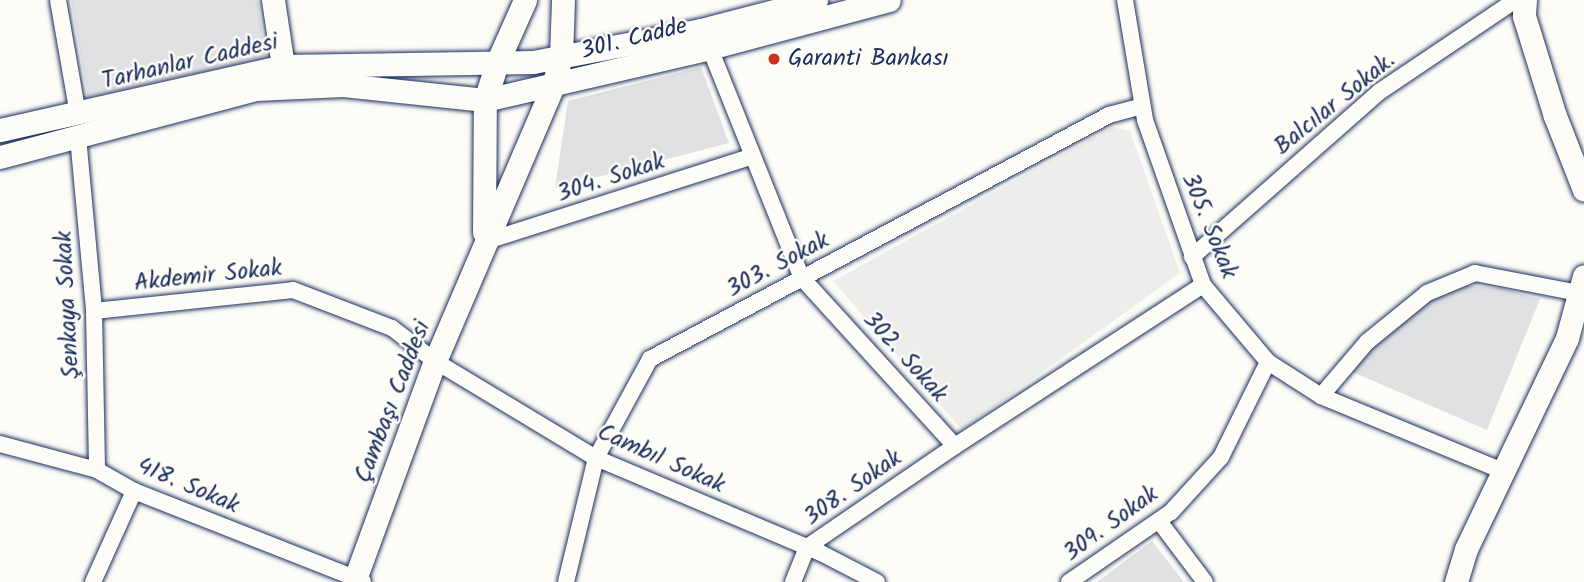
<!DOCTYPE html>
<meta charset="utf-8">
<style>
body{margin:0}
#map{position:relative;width:1584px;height:582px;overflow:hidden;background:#fdfcf7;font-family:Kalam,sans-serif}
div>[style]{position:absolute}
.built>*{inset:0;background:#edeeec}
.green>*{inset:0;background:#e0e1e3}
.roads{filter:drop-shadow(0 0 2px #1b2f5e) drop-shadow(0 0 2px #1b2f5e)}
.street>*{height:16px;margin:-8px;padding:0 8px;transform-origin:8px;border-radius:8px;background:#fdfcf7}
.secondary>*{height:23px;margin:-11.5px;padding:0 11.5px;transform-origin:11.5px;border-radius:11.5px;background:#fdfcf7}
.dots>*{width:19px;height:19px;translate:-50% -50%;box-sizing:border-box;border:4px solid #fdfcf7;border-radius:50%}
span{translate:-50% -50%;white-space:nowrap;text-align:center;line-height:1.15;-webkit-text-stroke:5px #fdfcf7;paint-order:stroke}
.street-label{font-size:24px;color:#1b2f5e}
.poi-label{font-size:24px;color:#1b2f5e}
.left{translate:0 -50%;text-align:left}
</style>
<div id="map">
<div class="built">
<div style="clip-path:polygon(1112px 127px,1130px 131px,1180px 273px,962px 430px,833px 281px)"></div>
</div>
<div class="green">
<div style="clip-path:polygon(71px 0,258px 0,266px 58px,88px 98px)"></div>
<div style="clip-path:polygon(701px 67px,729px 143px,555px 188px,568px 101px)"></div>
<div style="clip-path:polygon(1439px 284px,1500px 288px,1540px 299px,1487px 430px,1348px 370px)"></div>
<div style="clip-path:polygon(1152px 541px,1184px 582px,1097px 582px)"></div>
</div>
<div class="roads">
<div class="street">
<div style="left:58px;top:0;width:117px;rotate:80.1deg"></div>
<div style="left:1125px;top:0;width:122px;rotate:80.5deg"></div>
<div style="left:1145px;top:120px;width:175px;rotate:70.6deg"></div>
<div style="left:1203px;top:285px;width:101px;rotate:49.8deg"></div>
<div style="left:1268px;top:362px;width:63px;rotate:32.7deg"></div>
<div style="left:1321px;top:396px;width:197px;rotate:22.4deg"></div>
<div style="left:707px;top:41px;width:255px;rotate:68.2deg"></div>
<div style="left:802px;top:278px;width:227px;rotate:47.7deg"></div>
<div style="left:955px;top:446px;width:296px;rotate:-33deg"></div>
<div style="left:78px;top:137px;width:175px;rotate:84.7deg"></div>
<div style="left:94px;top:311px;width:159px;rotate:88.9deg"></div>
<div style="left:484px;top:242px;width:280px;rotate:-17.7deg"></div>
<div style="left:1192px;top:257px;width:249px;rotate:-41.4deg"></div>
<div style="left:1379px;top:92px;width:165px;rotate:-33.9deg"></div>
<div style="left:94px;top:311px;width:200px;rotate:-6deg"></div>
<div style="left:293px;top:290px;width:106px;rotate:21deg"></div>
<div style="left:392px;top:328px;width:54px;rotate:37.5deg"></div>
<div style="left:435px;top:361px;width:188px;rotate:31.1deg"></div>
<div style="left:596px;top:458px;width:244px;rotate:22.9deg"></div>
<div style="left:821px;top:553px;width:63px;rotate:27.4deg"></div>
<div style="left:1321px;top:396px;width:71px;rotate:-49.6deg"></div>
<div style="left:1367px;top:342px;width:77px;rotate:-39.2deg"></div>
<div style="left:1427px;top:293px;width:52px;rotate:-22.6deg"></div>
<div style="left:1475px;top:273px;width:106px;rotate:10.9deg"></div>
<div style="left:0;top:444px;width:100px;rotate:15deg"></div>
<div style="left:97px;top:470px;width:43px;rotate:29.6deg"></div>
<div style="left:134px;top:491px;width:246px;rotate:21.5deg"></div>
<div style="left:1159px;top:521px;width:76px;rotate:53deg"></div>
<div style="left:93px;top:582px;width:100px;rotate:-65.7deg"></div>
<div style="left:566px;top:582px;width:128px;rotate:-76.4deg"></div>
<div style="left:596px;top:458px;width:113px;rotate:-61.4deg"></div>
<div style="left:650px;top:359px;width:520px;rotate:-27.99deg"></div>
<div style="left:1109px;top:115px;width:34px;rotate:-15deg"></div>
<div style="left:793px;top:582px;width:38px;rotate:-68deg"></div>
<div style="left:807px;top:547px;width:179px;rotate:-34.3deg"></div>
<div style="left:1069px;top:582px;width:124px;rotate:-34.5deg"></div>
<div style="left:1171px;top:512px;width:74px;rotate:-47.7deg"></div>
<div style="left:1221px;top:457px;width:106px;rotate:-63.7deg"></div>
</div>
<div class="secondary">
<div style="left:273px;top:0;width:67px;rotate:81.4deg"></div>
<div style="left:1525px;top:0;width:16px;rotate:94deg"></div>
<div style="left:1524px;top:16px;width:105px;rotate:72.8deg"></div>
<div style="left:1555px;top:116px;width:79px;rotate:68.6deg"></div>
<div style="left:0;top:130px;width:290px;rotate:-12.7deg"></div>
<div style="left:283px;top:66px;width:250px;rotate:-0.9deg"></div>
<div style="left:533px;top:62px;width:171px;rotate:-10.8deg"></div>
<div style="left:701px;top:30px;width:119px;rotate:-14.6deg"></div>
<div style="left:0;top:157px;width:265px;rotate:-14.9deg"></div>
<div style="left:256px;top:89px;width:87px;rotate:-2.6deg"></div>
<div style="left:343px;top:85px;width:143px;rotate:6deg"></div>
<div style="left:485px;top:100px;width:231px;rotate:-13deg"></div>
<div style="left:710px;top:48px;width:185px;rotate:-15deg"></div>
<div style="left:484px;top:232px;width:132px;rotate:-89.6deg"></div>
<div style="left:485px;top:100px;width:39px;rotate:-72deg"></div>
<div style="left:497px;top:63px;width:69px;rotate:-66deg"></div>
<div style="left:354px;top:582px;width:235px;rotate:-69.9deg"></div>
<div style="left:435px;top:361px;width:299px;rotate:-66.8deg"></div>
<div style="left:553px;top:86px;width:30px;rotate:-75deg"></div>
<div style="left:561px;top:57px;width:57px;rotate:-88deg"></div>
<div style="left:1456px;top:582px;width:34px;rotate:-73deg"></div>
<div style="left:1466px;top:549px;width:234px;rotate:-64.4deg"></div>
<div style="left:1567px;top:338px;width:64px;rotate:-74.7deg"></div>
</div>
</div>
<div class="dots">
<div style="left:774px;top:59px;background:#c8321e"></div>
</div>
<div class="street-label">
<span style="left:634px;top:39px;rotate:-14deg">301. Cadde</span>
<span style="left:190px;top:62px;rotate:-13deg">Tarhanlar Caddesi</span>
<span style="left:1335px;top:104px;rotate:-39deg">Balcılar Sokak.</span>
<span style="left:611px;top:178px;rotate:-18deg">304. Sokak</span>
<span style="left:1209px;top:226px;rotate:68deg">305. Sokak</span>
<span style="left:778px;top:265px;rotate:-28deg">303. Sokak</span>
<span style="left:208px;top:276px;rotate:-6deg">Akdemir Sokak</span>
<span style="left:68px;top:305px;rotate:-93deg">Şenkaya Sokak</span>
<span style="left:905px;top:357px;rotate:48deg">302. Sokak</span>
<span style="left:393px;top:402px;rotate:-69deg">Çambaşı Caddesi</span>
<span style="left:661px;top:459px;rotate:24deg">Cambıl Sokak</span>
<span style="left:188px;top:486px;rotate:23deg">418. Sokak</span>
<span style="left:853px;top:488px;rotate:-35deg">308. Sokak</span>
<span style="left:1111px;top:524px;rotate:-36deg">309. Sokak</span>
</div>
<div class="poi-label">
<span class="left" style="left:788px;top:59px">Garanti Bankası</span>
</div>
</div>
